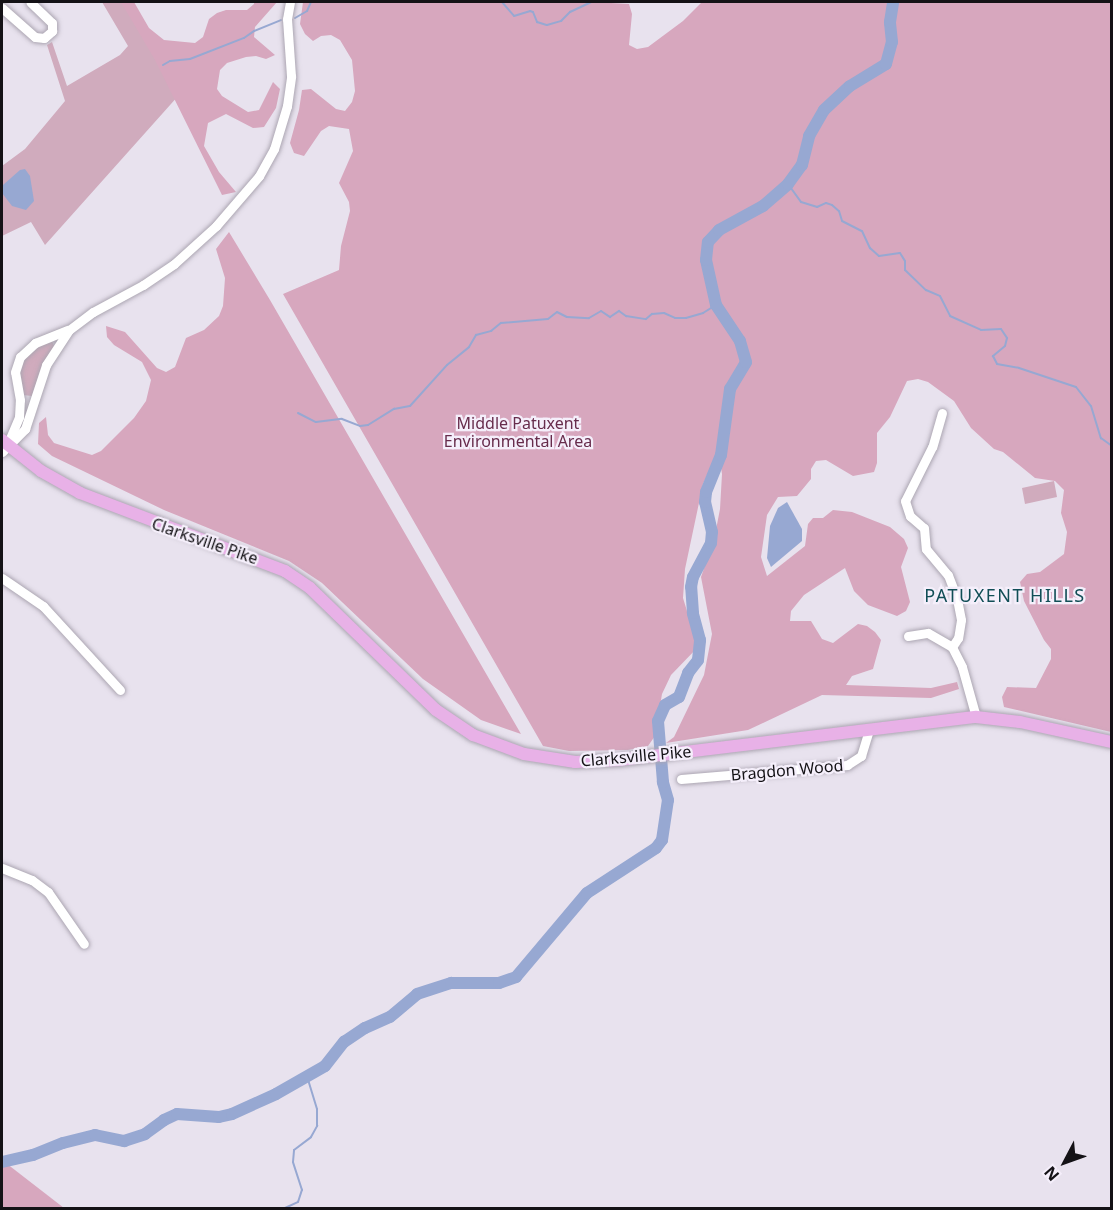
<!DOCTYPE html>
<style>
body{margin:0}
#map{position:relative;width:1113px;height:1210px;overflow:hidden;background:#e8e2ee;font-family:"Noto Sans",sans-serif}
div>[style]{position:absolute}
.green>*{inset:0;background:#d0abbd}
.forest>*{inset:0;background:#d7a7be}
.water>*{inset:0;background:#97a8d2}
.stream>*{height:2px;margin:-1px;padding:0 1px;transform-origin:1px;border-radius:1px;background:#97a8d2}
.river>*{height:12px;margin:-6px;padding:0 6px;transform-origin:6px;border-radius:6px;background:#97a8d2}
.roads{filter:drop-shadow(0 0 2px #aca6b2) drop-shadow(0 0 2px #aca6b2)}
.minor>*{height:9px;margin:-4.5px;padding:0 4.5px;transform-origin:4.5px;border-radius:4.5px;background:#fff}
.major>*{height:12px;margin:-6px;padding:0 6px;transform-origin:6px;border-radius:6px;background:#e8b1e7}
span{translate:-50% -50%;white-space:nowrap;text-align:center;line-height:1.15;-webkit-text-stroke:4.5px #f5effb;paint-order:stroke}
.park-label{font-size:16px;color:#672c4c}
.street-label{font-size:16px;color:#141216}
.neighbourhood-label{font-size:18px;color:#114e56;letter-spacing:1.5px}
.frame{position:absolute;inset:0;border:3px solid #141216;pointer-events:none}
.north{position:absolute;left:1035px;top:1132px;width:60px;height:60px;-webkit-text-stroke:4px #f5effb;paint-order:stroke;rotate:229deg;font-size:16px;font-weight:700;line-height:24px;text-align:center;color:#141216}
.north::after{content:'';display:block;margin:auto;width:21px;height:27px;background:#141216;clip-path:polygon(50% 0,100% 100%,50% 72%,0 100%)}
</style>
<div id="map">
<div class="green">
<div style="clip-path:polygon(102px 2px,124px 2px,179px 95px,45px 245px,31px 222px,2px 236px,2px 166px,25px 149px,65px 101px,47px 45px,52px 42px,67px 86px,120px 55px,128px 46px)"></div>
<div style="clip-path:polygon(52px 341px,54px 346px,32px 396px,23px 395px,18px 374px,23px 359px,35px 345px)"></div>
<div style="clip-path:polygon(1054px 481px,1057px 497px,1025px 504px,1022px 488px)"></div>
</div>
<div class="forest">
<div style="clip-path:polygon(121px 2px,134px 2px,149px 28px,164px 40px,195px 43px,203px 37px,209px 19px,217px 13px,226px 10px,247px 10px,254px 4px,254px 2px,277px 2px,255px 27px,254px 37px,275px 55px,266px 59px,256px 56px,246px 57px,227px 63px,220px 70px,217px 89px,222px 96px,248px 112px,259px 110px,273px 82px,280px 89px,276px 108px,264px 127px,253px 128px,226px 114px,208px 123px,204px 146px,219px 172px,236px 192px,222px 195px,155px 60px)"></div>
<div style="clip-path:polygon(303px 2px,593px 2px,629px 4px,632px 14px,629px 45px,637px 49px,648px 47px,683px 21px,702px 2px,1111px 2px,1111px 732px,1004px 707px,1002px 697px,1007px 687px,1036px 688px,1051px 659px,1051px 649px,1044px 640px,1024px 601px,1020px 582px,1027px 574px,1040px 572px,1064px 554px,1067px 532px,1061px 513px,1064px 490px,1055px 481px,1035px 478px,1003px 452px,994px 449px,971px 428px,954px 401px,928px 382px,918px 379px,907px 381px,890px 417px,877px 433px,877px 463px,874px 472px,853px 476px,826px 460px,816px 461px,811px 469px,811px 479px,797px 496px,778px 497px,767px 515px,761px 557px,767px 576px,805px 546px,808px 524px,813px 518px,823px 518px,833px 510px,852px 512px,890px 527px,904px 539px,908px 548px,901px 567px,910px 602px,906px 611px,897px 616px,868px 605px,854px 591px,845px 568px,804px 595px,791px 611px,790px 621px,811px 621px,822px 639px,833px 643px,858px 624px,867px 626px,875px 632px,881px 640px,873px 669px,852px 676px,846px 685px,931px 688px,957px 682px,959px 689px,931px 698px,822px 695px,748px 730px,666px 743px,674px 737px,704px 675px,710px 644px,712px 634px,701px 577px,714px 540px,720px 509px,722px 474px,720px 461px,707px 475px,703px 484px,685px 569px,683px 598px,698px 647px,671px 675px,662px 694px,655px 736px,648px 746px,628px 750px,569px 751px,543px 746px,283px 294px,339px 270px,341px 246px,350px 211px,349px 202px,339px 183px,353px 151px,349px 129px,329px 126px,321px 131px,304px 156px,294px 153px,290px 143px,299px 110px,302px 90px,311px 89px,336px 109px,345px 111px,352px 102px,355px 91px,352px 60px,340px 40px,331px 35px,321px 36px,313px 41px,305px 34px,300px 24px)"></div>
<div style="clip-path:polygon(229px 232px,270px 300px,521px 734px,481px 720px,423px 679px,322px 583px,289px 561px,164px 510px,52px 456px,38px 444px,39px 423px,46px 417px,48px 435px,54px 443px,92px 455px,101px 451px,134px 418px,146px 401px,151px 380px,142px 362px,114px 345px,107px 337px,106px 326px,125px 332px,157px 368px,166px 372px,175px 367px,186px 338px,204px 330px,219px 316px,223px 306px,225px 278px,216px 249px)"></div>
<div style="clip-path:polygon(2px 1160px,64px 1208px,2px 1208px)"></div>
</div>
<div class="water">
<div style="clip-path:polygon(25px 169px,30px 176px,34px 201px,26px 210px,12px 206px,2px 193px,3px 185px,20px 170px)"></div>
<div style="clip-path:polygon(787px 502px,802px 529px,802px 541px,771px 567px,767px 558px,770px 526px,778px 508px)"></div>
</div>
<div class="stream">
<div style="left:502px;top:2px;width:18px;rotate:49deg"></div>
<div style="left:514px;top:16px;width:17px;rotate:-17deg"></div>
<div style="left:530px;top:11px;width:3px;rotate:18deg"></div>
<div style="left:533px;top:12px;width:11px;rotate:68deg"></div>
<div style="left:537px;top:22px;width:10px;rotate:17deg"></div>
<div style="left:547px;top:25px;width:15px;rotate:-16deg"></div>
<div style="left:561px;top:21px;width:13px;rotate:-45deg"></div>
<div style="left:570px;top:12px;width:23px;rotate:-25deg"></div>
<div style="left:295px;top:18px;width:14px;rotate:-30deg"></div>
<div style="left:307px;top:11px;width:10px;rotate:-66deg"></div>
<div style="left:163px;top:65px;width:8px;rotate:-30deg"></div>
<div style="left:170px;top:61px;width:20px;rotate:-6deg"></div>
<div style="left:190px;top:59px;width:58px;rotate:-21.3deg"></div>
<div style="left:244px;top:38px;width:12px;rotate:-35deg"></div>
<div style="left:254px;top:31px;width:29px;rotate:-22deg"></div>
<div style="left:788px;top:184px;width:22px;rotate:54deg"></div>
<div style="left:801px;top:202px;width:17px;rotate:17deg"></div>
<div style="left:817px;top:207px;width:10px;rotate:-24deg"></div>
<div style="left:826px;top:203px;width:6px;rotate:18deg"></div>
<div style="left:832px;top:205px;width:9px;rotate:41deg"></div>
<div style="left:839px;top:211px;width:10px;rotate:73deg"></div>
<div style="left:842px;top:221px;width:22px;rotate:27deg"></div>
<div style="left:862px;top:231px;width:19px;rotate:65deg"></div>
<div style="left:870px;top:248px;width:12px;rotate:42deg"></div>
<div style="left:879px;top:256px;width:21px;rotate:-8deg"></div>
<div style="left:900px;top:253px;width:9px;rotate:58deg"></div>
<div style="left:905px;top:261px;width:9px;rotate:90deg"></div>
<div style="left:905px;top:270px;width:29px;rotate:44deg"></div>
<div style="left:926px;top:290px;width:15px;rotate:23deg"></div>
<div style="left:940px;top:296px;width:22px;rotate:63deg"></div>
<div style="left:950px;top:316px;width:34px;rotate:24deg"></div>
<div style="left:981px;top:330px;width:20px;rotate:-3deg"></div>
<div style="left:1001px;top:329px;width:11px;rotate:56deg"></div>
<div style="left:1007px;top:338px;width:8px;rotate:104deg"></div>
<div style="left:1005px;top:346px;width:16px;rotate:140deg"></div>
<div style="left:993px;top:356px;width:9px;rotate:63deg"></div>
<div style="left:997px;top:364px;width:22px;rotate:10deg"></div>
<div style="left:1019px;top:368px;width:60px;rotate:18.4deg"></div>
<div style="left:1076px;top:387px;width:24px;rotate:52deg"></div>
<div style="left:1091px;top:406px;width:34px;rotate:73deg"></div>
<div style="left:1101px;top:438px;width:14px;rotate:36deg"></div>
<div style="left:298px;top:413px;width:20px;rotate:27deg"></div>
<div style="left:316px;top:422px;width:26px;rotate:-7deg"></div>
<div style="left:342px;top:419px;width:19px;rotate:21deg"></div>
<div style="left:360px;top:426px;width:8px;rotate:-7deg"></div>
<div style="left:368px;top:425px;width:31px;rotate:-32deg"></div>
<div style="left:394px;top:409px;width:16px;rotate:-11deg"></div>
<div style="left:410px;top:406px;width:55px;rotate:-47.9deg"></div>
<div style="left:447px;top:365px;width:28px;rotate:-39deg"></div>
<div style="left:469px;top:347px;width:14px;rotate:-60deg"></div>
<div style="left:476px;top:335px;width:16px;rotate:-15deg"></div>
<div style="left:491px;top:331px;width:13px;rotate:-39deg"></div>
<div style="left:501px;top:323px;width:47px;rotate:-4.9deg"></div>
<div style="left:548px;top:319px;width:11px;rotate:-38deg"></div>
<div style="left:557px;top:312px;width:11px;rotate:27deg"></div>
<div style="left:567px;top:317px;width:22px;rotate:3deg"></div>
<div style="left:589px;top:318px;width:14px;rotate:-30deg"></div>
<div style="left:601px;top:311px;width:11px;rotate:34deg"></div>
<div style="left:610px;top:317px;width:11px;rotate:-34deg"></div>
<div style="left:619px;top:311px;width:9px;rotate:36deg"></div>
<div style="left:626px;top:316px;width:20px;rotate:9deg"></div>
<div style="left:646px;top:319px;width:8px;rotate:-40deg"></div>
<div style="left:652px;top:314px;width:12px;rotate:-5deg"></div>
<div style="left:664px;top:313px;width:12px;rotate:24deg"></div>
<div style="left:675px;top:318px;width:11px"></div>
<div style="left:686px;top:318px;width:18px;rotate:-16deg"></div>
<div style="left:703px;top:313px;width:15px;rotate:-32deg"></div>
<div style="left:285px;top:1208px;width:14px;rotate:-25deg"></div>
<div style="left:298px;top:1202px;width:13px;rotate:-72deg"></div>
<div style="left:302px;top:1190px;width:29px;rotate:-108deg"></div>
<div style="left:293px;top:1162px;width:12px;rotate:-85deg"></div>
<div style="left:294px;top:1150px;width:21px;rotate:-37deg"></div>
<div style="left:311px;top:1137px;width:13px;rotate:-61deg"></div>
<div style="left:317px;top:1126px;width:17px;rotate:-90deg"></div>
<div style="left:317px;top:1109px;width:34px;rotate:-107deg"></div>
</div>
<div class="river">
<div style="left:2px;top:1162px;width:32px;rotate:-13deg"></div>
<div style="left:33px;top:1155px;width:32px;rotate:-22deg"></div>
<div style="left:63px;top:1143px;width:33px;rotate:-14deg"></div>
<div style="left:95px;top:1135px;width:30px;rotate:12deg"></div>
<div style="left:124px;top:1141px;width:22px;rotate:-18deg"></div>
<div style="left:145px;top:1134px;width:24px;rotate:-36deg"></div>
<div style="left:164px;top:1120px;width:14px;rotate:-25deg"></div>
<div style="left:177px;top:1114px;width:42px;rotate:4.1deg"></div>
<div style="left:219px;top:1117px;width:13px;rotate:-13deg"></div>
<div style="left:232px;top:1114px;width:48px;rotate:-24.4deg"></div>
<div style="left:276px;top:1094px;width:56px;rotate:-29.7deg"></div>
<div style="left:325px;top:1066px;width:31px;rotate:-52deg"></div>
<div style="left:344px;top:1042px;width:25px;rotate:-34deg"></div>
<div style="left:365px;top:1028px;width:27px;rotate:-24deg"></div>
<div style="left:390px;top:1017px;width:35px;rotate:-40deg"></div>
<div style="left:417px;top:994px;width:36px;rotate:-18deg"></div>
<div style="left:451px;top:983px;width:48px"></div>
<div style="left:499px;top:983px;width:18px;rotate:-19deg"></div>
<div style="left:516px;top:977px;width:110px;rotate:-49.8deg"></div>
<div style="left:587px;top:893px;width:82px;rotate:-33.1deg"></div>
<div style="left:656px;top:848px;width:10px;rotate:-53deg"></div>
<div style="left:662px;top:840px;width:40px;rotate:-81.5deg"></div>
<div style="left:668px;top:800px;width:19px;rotate:-106deg"></div>
<div style="left:663px;top:782px;width:61px;rotate:-94.7deg"></div>
<div style="left:658px;top:721px;width:17px;rotate:-66deg"></div>
<div style="left:665px;top:705px;width:16px;rotate:-30deg"></div>
<div style="left:679px;top:697px;width:26px;rotate:-69deg"></div>
<div style="left:688px;top:673px;width:16px;rotate:-52deg"></div>
<div style="left:698px;top:660px;width:20px;rotate:-84deg"></div>
<div style="left:700px;top:640px;width:28px;rotate:-105deg"></div>
<div style="left:693px;top:613px;width:26px;rotate:-94deg"></div>
<div style="left:691px;top:587px;width:10px;rotate:-79deg"></div>
<div style="left:693px;top:577px;width:38px;rotate:-62deg"></div>
<div style="left:711px;top:543px;width:11px;rotate:-85deg"></div>
<div style="left:712px;top:532px;width:31px;rotate:-103deg"></div>
<div style="left:705px;top:502px;width:10px;rotate:-84deg"></div>
<div style="left:706px;top:492px;width:40px;rotate:-68deg"></div>
<div style="left:721px;top:455px;width:67px;rotate:-82.2deg"></div>
<div style="left:730px;top:389px;width:31px;rotate:-59deg"></div>
<div style="left:746px;top:362px;width:22px;rotate:-106deg"></div>
<div style="left:740px;top:341px;width:43px;rotate:-123.7deg"></div>
<div style="left:716px;top:305px;width:46px;rotate:-102.5deg"></div>
<div style="left:706px;top:260px;width:18px;rotate:-84deg"></div>
<div style="left:708px;top:242px;width:16px;rotate:-47deg"></div>
<div style="left:719px;top:230px;width:50px;rotate:-28.6deg"></div>
<div style="left:763px;top:206px;width:33px;rotate:-41deg"></div>
<div style="left:788px;top:184px;width:24px;rotate:-54deg"></div>
<div style="left:802px;top:165px;width:30px;rotate:-76deg"></div>
<div style="left:809px;top:136px;width:30px;rotate:-60deg"></div>
<div style="left:824px;top:110px;width:35px;rotate:-43deg"></div>
<div style="left:850px;top:86px;width:42px;rotate:-31.4deg"></div>
<div style="left:886px;top:64px;width:23px;rotate:-75deg"></div>
<div style="left:892px;top:42px;width:20px;rotate:-96deg"></div>
<div style="left:890px;top:22px;width:20px;rotate:-81deg"></div>
</div>
<div class="roads">
<div class="minor">
<div style="left:2px;top:8px;width:44px;rotate:41.3deg"></div>
<div style="left:35px;top:37px;width:9px;rotate:6deg"></div>
<div style="left:44px;top:38px;width:11px;rotate:-41deg"></div>
<div style="left:52px;top:31px;width:8px;rotate:-90deg"></div>
<div style="left:52px;top:23px;width:30px;rotate:-136deg"></div>
<div style="left:942px;top:413px;width:35px;rotate:106deg"></div>
<div style="left:932px;top:447px;width:60px;rotate:116.6deg"></div>
<div style="left:905px;top:501px;width:16px;rotate:72deg"></div>
<div style="left:910px;top:516px;width:18px;rotate:41deg"></div>
<div style="left:924px;top:528px;width:21px;rotate:85deg"></div>
<div style="left:926px;top:549px;width:34px;rotate:50deg"></div>
<div style="left:948px;top:575px;width:26px;rotate:69deg"></div>
<div style="left:957px;top:599px;width:21px;rotate:79deg"></div>
<div style="left:961px;top:620px;width:18px;rotate:99deg"></div>
<div style="left:958px;top:638px;width:11px;rotate:124deg"></div>
<div style="left:8px;top:443px;width:28px;rotate:-67deg"></div>
<div style="left:19px;top:417px;width:17px;rotate:-87deg"></div>
<div style="left:20px;top:400px;width:28px;rotate:-100deg"></div>
<div style="left:15px;top:372px;width:16px;rotate:-72deg"></div>
<div style="left:20px;top:357px;width:21px;rotate:-43deg"></div>
<div style="left:35px;top:343px;width:35px;rotate:-22deg"></div>
<div style="left:2px;top:452px;width:33px;rotate:-45deg"></div>
<div style="left:25px;top:429px;width:67px;rotate:-71.8deg"></div>
<div style="left:46px;top:365px;width:42px;rotate:-56.7deg"></div>
<div style="left:69px;top:330px;width:30px;rotate:-37deg"></div>
<div style="left:93px;top:312px;width:57px;rotate:-28.4deg"></div>
<div style="left:143px;top:285px;width:37px;rotate:-34deg"></div>
<div style="left:174px;top:264px;width:57px;rotate:-42.1deg"></div>
<div style="left:216px;top:226px;width:66px;rotate:-49.3deg"></div>
<div style="left:259px;top:176px;width:31px;rotate:-61deg"></div>
<div style="left:274px;top:149px;width:45px;rotate:-73.2deg"></div>
<div style="left:287px;top:106px;width:30px;rotate:-82deg"></div>
<div style="left:291px;top:76px;width:57px;rotate:-94deg"></div>
<div style="left:287px;top:19px;width:17px;rotate:-80deg"></div>
<div style="left:2px;top:578px;width:50px;rotate:34.3deg"></div>
<div style="left:43px;top:606px;width:114px;rotate:47.5deg"></div>
<div style="left:908px;top:636px;width:20px;rotate:-9deg"></div>
<div style="left:928px;top:633px;width:28px;rotate:30deg"></div>
<div style="left:952px;top:647px;width:22px;rotate:63deg"></div>
<div style="left:962px;top:667px;width:52px;rotate:74.4deg"></div>
<div style="left:681px;top:779px;width:167px;rotate:-4.8deg"></div>
<div style="left:847px;top:765px;width:17px;rotate:-33deg"></div>
<div style="left:861px;top:756px;width:28px;rotate:-73deg"></div>
<div style="left:2px;top:868px;width:32px;rotate:22deg"></div>
<div style="left:32px;top:880px;width:20px;rotate:37deg"></div>
<div style="left:48px;top:892px;width:63px;rotate:55.3deg"></div>
</div>
<div class="major">
<div style="left:2px;top:440px;width:50px;rotate:38.5deg"></div>
<div style="left:41px;top:471px;width:45px;rotate:29.4deg"></div>
<div style="left:80px;top:493px;width:219px;rotate:20.8deg"></div>
<div style="left:285px;top:571px;width:30px;rotate:34deg"></div>
<div style="left:310px;top:588px;width:175px;rotate:44.1deg"></div>
<div style="left:436px;top:710px;width:45px;rotate:34deg"></div>
<div style="left:473px;top:735px;width:54px;rotate:20.4deg"></div>
<div style="left:524px;top:754px;width:52px;rotate:8.9deg"></div>
<div style="left:575px;top:762px;width:44px;rotate:-2.6deg"></div>
<div style="left:619px;top:760px;width:360px;rotate:-6.9deg"></div>
<div style="left:976px;top:717px;width:44px;rotate:6.5deg"></div>
<div style="left:1020px;top:722px;width:94px;rotate:12.3deg"></div>
</div>
</div>
<div class="park-label">
<span style="left:518px;top:432px">Middle Patuxent<br>Environmental Area</span>
</div>
<div class="street-label">
<span style="left:205px;top:541px;rotate:19deg">Clarksville Pike</span>
<span style="left:636px;top:756px;rotate:-5deg">Clarksville Pike</span>
<span style="left:787px;top:770px;rotate:-5deg">Bragdon Wood</span>
</div>
<div class="neighbourhood-label">
<span style="left:1005px;top:595px">PATUXENT HILLS</span>
</div>
<div class="frame"></div>
<div class="north">N</div>
</div>
